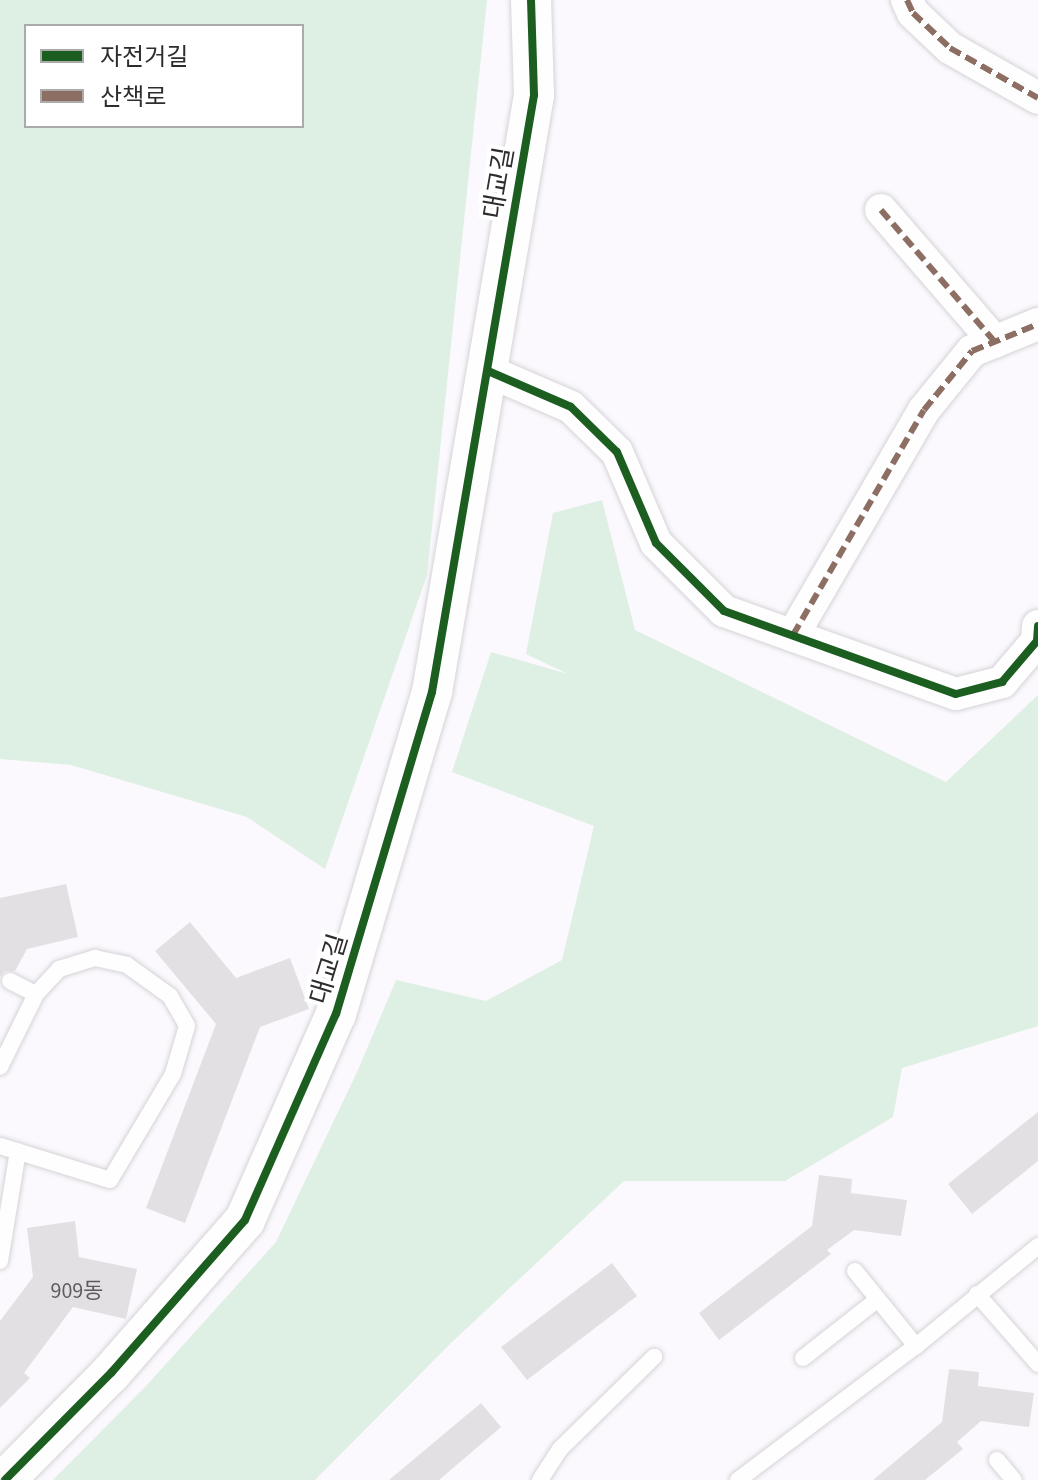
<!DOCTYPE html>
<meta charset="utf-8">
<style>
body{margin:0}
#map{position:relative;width:1038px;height:1480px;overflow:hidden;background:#fbf9fd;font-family:"Source Sans 3","Noto Sans KR",sans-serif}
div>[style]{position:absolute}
.green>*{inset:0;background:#deefe3}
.building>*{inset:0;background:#e3e0e4}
.roads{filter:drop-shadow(0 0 2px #d6d3d7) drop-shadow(0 0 2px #d6d3d7)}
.service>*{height:16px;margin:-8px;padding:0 8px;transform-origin:8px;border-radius:8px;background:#fefeff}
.minor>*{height:32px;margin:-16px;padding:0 16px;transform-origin:16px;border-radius:16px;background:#fefeff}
.tertiary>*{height:40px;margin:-20px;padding:0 20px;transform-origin:20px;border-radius:20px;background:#fefeff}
.quiet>*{height:6px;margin-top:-3px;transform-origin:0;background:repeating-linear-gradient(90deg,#8d6e63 0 12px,transparent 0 18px)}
.cycleway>*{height:8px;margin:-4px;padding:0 4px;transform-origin:4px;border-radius:4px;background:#1b5e20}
span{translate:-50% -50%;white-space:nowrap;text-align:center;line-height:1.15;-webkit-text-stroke:8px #fff;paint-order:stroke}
.number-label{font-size:22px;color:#5e5b5f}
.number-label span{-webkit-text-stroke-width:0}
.street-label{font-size:26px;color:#2f2c30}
.legend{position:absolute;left:24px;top:24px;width:280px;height:104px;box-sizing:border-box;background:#fff;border:2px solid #acabac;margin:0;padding:10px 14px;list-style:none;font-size:24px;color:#2f2c30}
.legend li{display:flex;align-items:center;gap:16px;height:40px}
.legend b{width:40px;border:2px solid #acabac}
</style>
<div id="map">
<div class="green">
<div style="clip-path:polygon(evenodd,0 0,487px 0,427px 575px,325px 869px,247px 817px,71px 765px,0 759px,0 0,302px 26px,302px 126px,26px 126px,26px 26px,302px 26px)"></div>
<div style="clip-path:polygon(602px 500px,635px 630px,946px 782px,1038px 695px,1038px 1026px,902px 1068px,893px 1117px,785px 1181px,624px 1181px,451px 1343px,315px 1480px,53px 1480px,147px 1385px,276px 1242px,358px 1070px,396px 980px,486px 1001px,562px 960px,594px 826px,452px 772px,491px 652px,568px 674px,526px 654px,553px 513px)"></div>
</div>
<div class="building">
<div style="clip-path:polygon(66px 884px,78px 937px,27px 949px,15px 971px,5px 971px,0 977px,0 898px)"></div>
<div style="clip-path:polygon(190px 922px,236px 978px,290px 958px,309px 1009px,260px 1027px,185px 1223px,146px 1208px,216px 1024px,155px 951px)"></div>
<div style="clip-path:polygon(1038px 1112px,1038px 1161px,972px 1214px,948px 1184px)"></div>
<div style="clip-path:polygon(819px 1175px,852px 1179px,851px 1193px,907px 1200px,901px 1236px,854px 1230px,827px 1250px,831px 1254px,719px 1340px,699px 1313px,812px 1226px)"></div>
<div style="clip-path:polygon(75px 1221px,79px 1257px,137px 1269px,126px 1319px,73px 1307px,24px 1373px,30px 1378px,0 1408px,0 1321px,33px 1277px,27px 1228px)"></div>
<div style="clip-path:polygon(612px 1263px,637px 1296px,527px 1380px,501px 1347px)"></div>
<div style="clip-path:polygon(949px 1369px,979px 1372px,978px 1386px,1034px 1393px,1029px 1427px,981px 1421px,957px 1442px,963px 1449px,925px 1480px,873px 1480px,942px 1422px)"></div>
<div style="clip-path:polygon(481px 1403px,501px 1427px,439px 1480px,389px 1480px)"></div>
</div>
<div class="roads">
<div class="service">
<div style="left:10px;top:981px;width:29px;rotate:27deg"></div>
<div style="left:0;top:1067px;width:81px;rotate:-63.7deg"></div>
<div style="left:36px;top:994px;width:34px;rotate:-47deg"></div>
<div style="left:59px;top:969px;width:38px;rotate:-17deg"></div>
<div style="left:95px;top:958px;width:33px;rotate:12deg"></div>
<div style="left:127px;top:965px;width:53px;rotate:35.8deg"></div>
<div style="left:170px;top:996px;width:34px;rotate:60deg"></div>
<div style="left:187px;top:1026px;width:50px;rotate:106.3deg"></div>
<div style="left:173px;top:1074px;width:123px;rotate:120.7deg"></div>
<div style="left:110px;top:1180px;width:115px;rotate:-162.8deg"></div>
<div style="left:0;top:1261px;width:111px;rotate:-80.7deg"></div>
<div style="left:855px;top:1271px;width:97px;rotate:50.9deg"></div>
<div style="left:977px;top:1294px;width:93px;rotate:48.9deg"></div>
<div style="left:803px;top:1358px;width:95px;rotate:-38.2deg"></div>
<div style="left:997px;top:1460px;width:26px;rotate:50deg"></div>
<div style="left:540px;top:1480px;width:37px;rotate:-57deg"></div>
<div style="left:560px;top:1449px;width:132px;rotate:-44.4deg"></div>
<div style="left:738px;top:1480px;width:223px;rotate:-37deg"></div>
<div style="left:916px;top:1346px;width:158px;rotate:-39.3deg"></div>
</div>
<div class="minor">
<div style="left:907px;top:0;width:14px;rotate:65deg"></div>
<div style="left:913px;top:13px;width:51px;rotate:43.4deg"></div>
<div style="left:950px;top:48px;width:101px;rotate:29.6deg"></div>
<div style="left:881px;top:210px;width:174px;rotate:49.2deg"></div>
<div style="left:488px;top:371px;width:90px;rotate:23.4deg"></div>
<div style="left:571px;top:407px;width:64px;rotate:44.4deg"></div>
<div style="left:617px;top:452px;width:99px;rotate:66.8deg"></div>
<div style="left:656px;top:543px;width:96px;rotate:45deg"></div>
<div style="left:724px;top:611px;width:246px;rotate:19.7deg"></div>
<div style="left:956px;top:694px;width:48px;rotate:-14.6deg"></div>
<div style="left:1002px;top:682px;width:54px;rotate:-49.5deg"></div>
<div style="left:1037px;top:641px;width:15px;rotate:-86deg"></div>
<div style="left:793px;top:635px;width:260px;rotate:-59.8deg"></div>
<div style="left:924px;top:410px;width:76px;rotate:-50.9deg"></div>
<div style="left:972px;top:351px;width:71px;rotate:-22.2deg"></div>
</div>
<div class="tertiary">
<div style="left:5px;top:1480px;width:151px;rotate:-45.3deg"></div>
<div style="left:111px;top:1373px;width:203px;rotate:-48.8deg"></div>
<div style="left:245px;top:1220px;width:225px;rotate:-66.2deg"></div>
<div style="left:336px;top:1014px;width:336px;rotate:-73.4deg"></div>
<div style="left:432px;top:692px;width:606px;rotate:-80.3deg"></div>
<div style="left:534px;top:95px;width:95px;rotate:-91.8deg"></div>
</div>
</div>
<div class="quiet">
<div style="left:907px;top:0;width:14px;rotate:65deg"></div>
<div style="left:913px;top:13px;width:51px;rotate:43.4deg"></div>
<div style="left:950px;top:48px;width:101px;rotate:29.6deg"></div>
<div style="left:881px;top:210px;width:174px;rotate:49.2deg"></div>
<div style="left:793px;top:635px;width:260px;rotate:-59.8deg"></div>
<div style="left:924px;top:410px;width:76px;rotate:-50.9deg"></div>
<div style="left:972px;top:351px;width:71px;rotate:-22.2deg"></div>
</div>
<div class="cycleway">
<div style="left:488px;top:371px;width:90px;rotate:23.4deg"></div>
<div style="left:571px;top:407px;width:64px;rotate:44.4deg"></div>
<div style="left:617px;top:452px;width:99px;rotate:66.8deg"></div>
<div style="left:656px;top:543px;width:96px;rotate:45deg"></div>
<div style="left:724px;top:611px;width:246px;rotate:19.7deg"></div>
<div style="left:956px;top:694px;width:48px;rotate:-14.6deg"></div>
<div style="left:1002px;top:682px;width:54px;rotate:-49.5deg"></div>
<div style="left:1037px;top:641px;width:15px;rotate:-86deg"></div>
<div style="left:5px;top:1480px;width:151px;rotate:-45.3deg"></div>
<div style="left:111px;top:1373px;width:203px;rotate:-48.8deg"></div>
<div style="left:245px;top:1220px;width:225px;rotate:-66.2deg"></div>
<div style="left:336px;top:1014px;width:336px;rotate:-73.4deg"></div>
<div style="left:432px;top:692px;width:606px;rotate:-80.3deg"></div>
<div style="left:534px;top:95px;width:95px;rotate:-91.8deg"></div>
</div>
<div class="number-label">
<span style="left:77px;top:1292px">909동</span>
</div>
<div class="street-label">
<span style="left:499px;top:183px;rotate:-80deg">대교길</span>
<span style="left:329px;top:969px;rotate:-73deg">대교길</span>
</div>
<ul class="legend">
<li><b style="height:10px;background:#1b5e20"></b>자전거길</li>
<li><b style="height:10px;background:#8d6e63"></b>산책로</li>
</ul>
</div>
